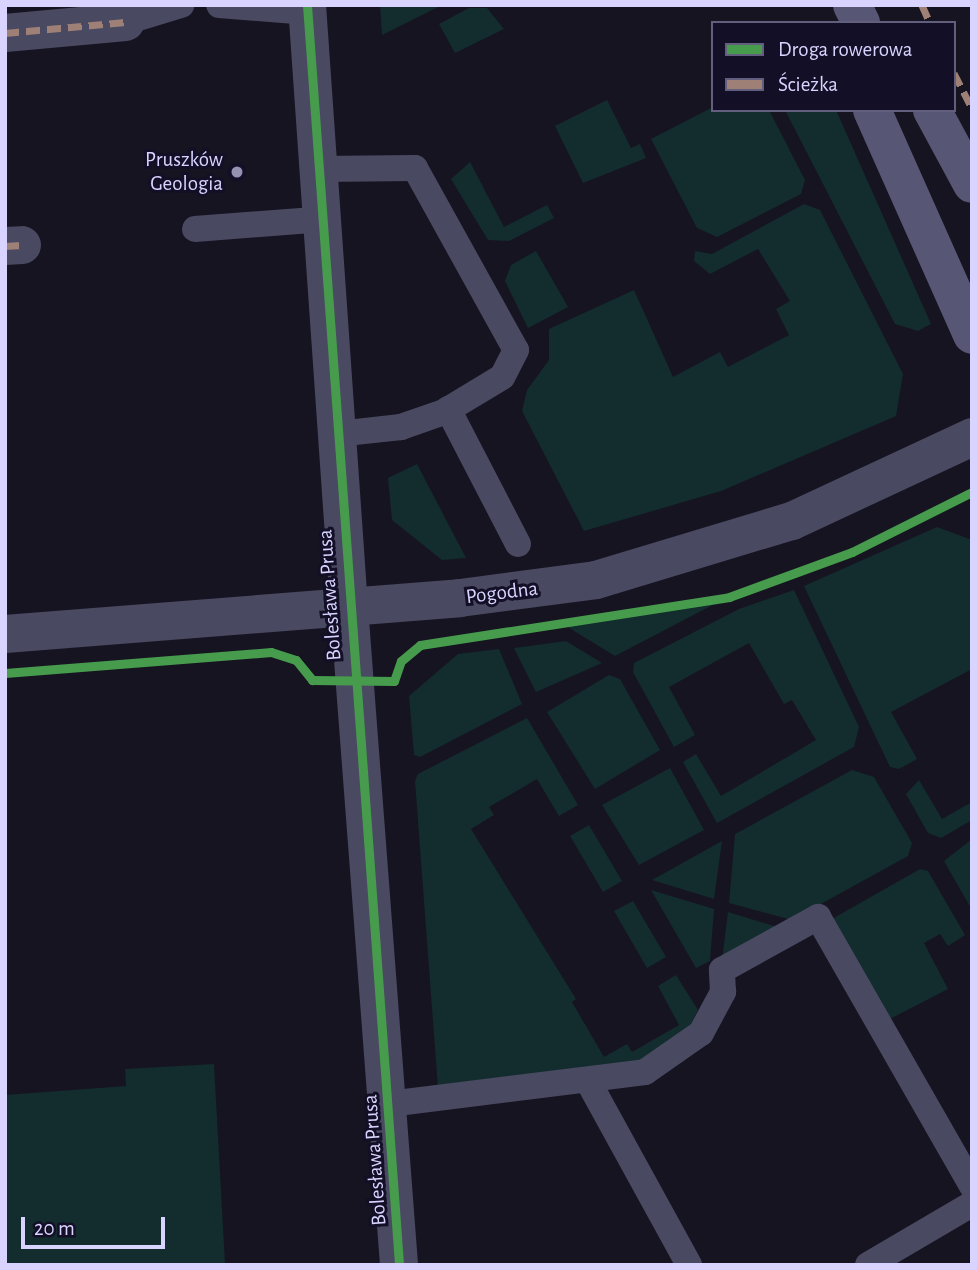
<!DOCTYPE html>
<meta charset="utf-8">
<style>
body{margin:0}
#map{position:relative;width:977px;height:1270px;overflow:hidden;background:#161421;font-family:"Alegreya Sans",sans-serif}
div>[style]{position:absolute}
.green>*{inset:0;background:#132c2d}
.service>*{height:26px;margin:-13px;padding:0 13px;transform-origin:13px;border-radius:13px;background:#4a4962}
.minor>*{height:38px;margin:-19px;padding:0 19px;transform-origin:19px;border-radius:19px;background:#4a4962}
.tertiary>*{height:38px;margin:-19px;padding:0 19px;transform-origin:19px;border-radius:19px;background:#4a4962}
.secondary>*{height:38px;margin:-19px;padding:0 19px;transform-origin:19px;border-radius:19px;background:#575674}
.quiet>*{height:7px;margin-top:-3.5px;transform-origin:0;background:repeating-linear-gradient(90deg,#9e8076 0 14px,transparent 0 21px)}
.cycleway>*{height:9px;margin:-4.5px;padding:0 4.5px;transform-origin:4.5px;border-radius:4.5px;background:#469c4c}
.dots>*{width:19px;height:19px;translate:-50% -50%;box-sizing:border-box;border:4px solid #130f26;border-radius:50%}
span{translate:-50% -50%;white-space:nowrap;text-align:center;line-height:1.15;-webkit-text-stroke:6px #130f26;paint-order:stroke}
.poi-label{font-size:21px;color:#d9d4ff}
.right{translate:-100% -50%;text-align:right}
.street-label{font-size:21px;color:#d9d4ff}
.frame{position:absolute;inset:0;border:7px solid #d9d4ff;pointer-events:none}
.legend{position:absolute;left:711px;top:21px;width:245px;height:91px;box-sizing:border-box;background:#130f26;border:2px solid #625e7d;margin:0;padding:9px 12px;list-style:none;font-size:21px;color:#d9d4ff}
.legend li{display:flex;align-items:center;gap:14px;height:35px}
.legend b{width:35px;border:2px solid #625e7d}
.scale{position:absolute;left:21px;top:1217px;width:144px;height:32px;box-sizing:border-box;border:4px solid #d9d4ff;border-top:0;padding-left:9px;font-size:21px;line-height:24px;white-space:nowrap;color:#d9d4ff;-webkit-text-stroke:5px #130f26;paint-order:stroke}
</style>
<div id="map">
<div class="green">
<div style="clip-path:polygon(380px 5px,442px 5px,382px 35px)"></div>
<div style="clip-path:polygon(469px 8px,487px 8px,504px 29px,455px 53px,439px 24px)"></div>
<div style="clip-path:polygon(607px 100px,631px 148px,640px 144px,646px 158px,583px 183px,555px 126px)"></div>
<div style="clip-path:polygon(713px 107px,769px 110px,805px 180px,801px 194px,717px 237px,697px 228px,651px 139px)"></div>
<div style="clip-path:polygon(785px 110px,836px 110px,931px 324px,918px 331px,895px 324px)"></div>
<div style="clip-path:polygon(470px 162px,504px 227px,547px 205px,554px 218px,509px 241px,488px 240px,451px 179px)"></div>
<div style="clip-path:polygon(804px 204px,820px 210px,903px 374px,896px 416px,721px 491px,584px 531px,522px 411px,527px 390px,549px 360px,549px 329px,634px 290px,673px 377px,720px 352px,728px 367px,789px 335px,776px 309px,790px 301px,758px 249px,710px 274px,694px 261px,695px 251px,712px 254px)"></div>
<div style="clip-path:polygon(536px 251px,568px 307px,528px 328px,505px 281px,511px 265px)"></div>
<div style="clip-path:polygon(417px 464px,466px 558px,442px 560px,392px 520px,388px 478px)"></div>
<div style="clip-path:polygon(937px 527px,972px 540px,972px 669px,891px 712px,917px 759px,899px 769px,890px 767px,804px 586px)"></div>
<div style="clip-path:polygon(794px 590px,859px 727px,854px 747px,717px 823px,683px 762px,696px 754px,721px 796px,816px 740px,792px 700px,784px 704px,749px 643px,669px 687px,695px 735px,674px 747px,633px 672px,634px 663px,739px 609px)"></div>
<div style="clip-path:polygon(724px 599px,615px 656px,566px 626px,684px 608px)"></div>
<div style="clip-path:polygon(566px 641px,602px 663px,536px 692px,514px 648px)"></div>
<div style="clip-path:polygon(499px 649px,522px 704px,420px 757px,414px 755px,409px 696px,458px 654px)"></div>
<div style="clip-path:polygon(609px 675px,620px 679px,660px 750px,595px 789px,547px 712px)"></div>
<div style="clip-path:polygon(527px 718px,578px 805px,559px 816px,537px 779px,489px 807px,494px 815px,471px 829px,576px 999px,572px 1002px,604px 1057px,627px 1044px,632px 1052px,679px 1025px,658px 986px,676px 975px,698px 1010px,684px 1037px,643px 1060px,438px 1088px,415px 781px,418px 774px)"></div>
<div style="clip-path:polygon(670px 768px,704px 830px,639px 865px,602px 805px)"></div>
<div style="clip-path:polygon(852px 770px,874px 777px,912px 843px,908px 856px,792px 920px,729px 903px,735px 834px)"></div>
<div style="clip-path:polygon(919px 780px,942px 819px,972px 802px,972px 820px,941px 838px,928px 833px,906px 794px)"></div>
<div style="clip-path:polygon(589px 825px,622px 881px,603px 892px,570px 836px)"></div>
<div style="clip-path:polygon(972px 839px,972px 910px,944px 861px)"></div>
<div style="clip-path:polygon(722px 841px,714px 899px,652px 880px)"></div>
<div style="clip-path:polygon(920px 869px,928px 871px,965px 935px,948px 946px,940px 934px,924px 943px,948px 989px,886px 1021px,832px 919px)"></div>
<div style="clip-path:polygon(651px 890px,714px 909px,710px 961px,696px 968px)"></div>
<div style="clip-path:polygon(633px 901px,666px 957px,647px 968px,614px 911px)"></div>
<div style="clip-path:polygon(728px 912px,774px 926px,776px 929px,722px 960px)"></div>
<div style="clip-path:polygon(214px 1064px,225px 1263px,5px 1265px,5px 1095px,126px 1086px,125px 1069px)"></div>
</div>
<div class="service">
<div style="left:219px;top:5px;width:89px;rotate:4.5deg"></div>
<div style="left:125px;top:22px;width:59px;rotate:-16.9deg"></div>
<div style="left:319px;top:169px;width:96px;rotate:-0.6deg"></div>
<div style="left:415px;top:168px;width:208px;rotate:61deg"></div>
<div style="left:516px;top:350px;width:30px;rotate:117deg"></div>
<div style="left:502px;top:377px;width:68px;rotate:148.9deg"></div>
<div style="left:444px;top:412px;width:46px;rotate:160.8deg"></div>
<div style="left:401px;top:427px;width:63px;rotate:173.7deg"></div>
<div style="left:195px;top:229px;width:129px;rotate:-4.4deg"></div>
<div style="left:448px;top:409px;width:152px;rotate:62.6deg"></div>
<div style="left:588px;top:1081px;width:210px;rotate:61.2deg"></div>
<div style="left:389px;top:1104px;width:258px;rotate:-7.1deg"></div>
<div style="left:645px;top:1072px;width:68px;rotate:-34.9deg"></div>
<div style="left:701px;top:1033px;width:47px;rotate:-61.8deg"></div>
<div style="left:723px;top:992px;width:22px;rotate:-93deg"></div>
<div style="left:722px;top:970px;width:110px;rotate:-28.9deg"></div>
<div style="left:818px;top:917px;width:310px;rotate:60.2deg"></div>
<div style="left:868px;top:1265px;width:121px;rotate:-30.4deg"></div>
</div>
<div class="minor">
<div style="left:307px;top:5px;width:603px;rotate:86.01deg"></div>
<div style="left:5px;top:33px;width:121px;rotate:-5.2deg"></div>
<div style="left:5px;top:246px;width:17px;rotate:-3deg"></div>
</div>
<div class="tertiary">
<div style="left:349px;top:607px;width:660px;rotate:85.65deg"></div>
<div style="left:5px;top:634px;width:456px;rotate:-4.5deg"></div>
<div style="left:460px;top:598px;width:137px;rotate:-7.5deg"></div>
<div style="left:596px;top:580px;width:205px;rotate:-16.8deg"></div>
<div style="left:792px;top:521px;width:199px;rotate:-25deg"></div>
</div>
<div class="secondary">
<div style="left:852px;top:5px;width:20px;rotate:63deg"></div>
<div style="left:872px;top:110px;width:246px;rotate:66deg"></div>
<div style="left:932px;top:110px;width:84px;rotate:61.6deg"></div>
</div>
<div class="quiet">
<div style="left:922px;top:5px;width:20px;rotate:66deg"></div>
<div style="left:5px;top:33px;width:121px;rotate:-5.2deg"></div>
<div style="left:954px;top:73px;width:39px;rotate:63deg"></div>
<div style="left:5px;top:246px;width:17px;rotate:-3deg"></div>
</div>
<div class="cycleway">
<div style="left:307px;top:5px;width:1263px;rotate:85.82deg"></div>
<div style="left:5px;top:673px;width:267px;rotate:-4.5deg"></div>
<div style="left:271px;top:652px;width:26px;rotate:18deg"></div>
<div style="left:296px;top:660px;width:26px;rotate:51deg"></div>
<div style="left:312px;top:680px;width:82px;rotate:0.7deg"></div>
<div style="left:394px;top:681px;width:21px;rotate:-71deg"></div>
<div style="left:401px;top:661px;width:25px;rotate:-40deg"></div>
<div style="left:420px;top:645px;width:313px;rotate:-8.8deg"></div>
<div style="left:729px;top:597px;width:131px;rotate:-20.1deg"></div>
<div style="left:852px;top:552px;width:134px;rotate:-26.6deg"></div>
</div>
<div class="dots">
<div style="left:237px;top:172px;background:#9591b1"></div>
</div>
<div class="poi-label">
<span class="right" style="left:223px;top:172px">Pruszków<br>Geologia</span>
</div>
<div class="street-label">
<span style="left:502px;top:593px;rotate:-7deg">Pogodna</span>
<span style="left:330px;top:595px;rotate:-94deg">Bolesława Prusa</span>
<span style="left:375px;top:1160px;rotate:-94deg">Bolesława Prusa</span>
</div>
<div class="frame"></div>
<ul class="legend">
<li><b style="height:9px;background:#469c4c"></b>Droga rowerowa</li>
<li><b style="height:9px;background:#9e8076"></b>Ścieżka</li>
</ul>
<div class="scale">20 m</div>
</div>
